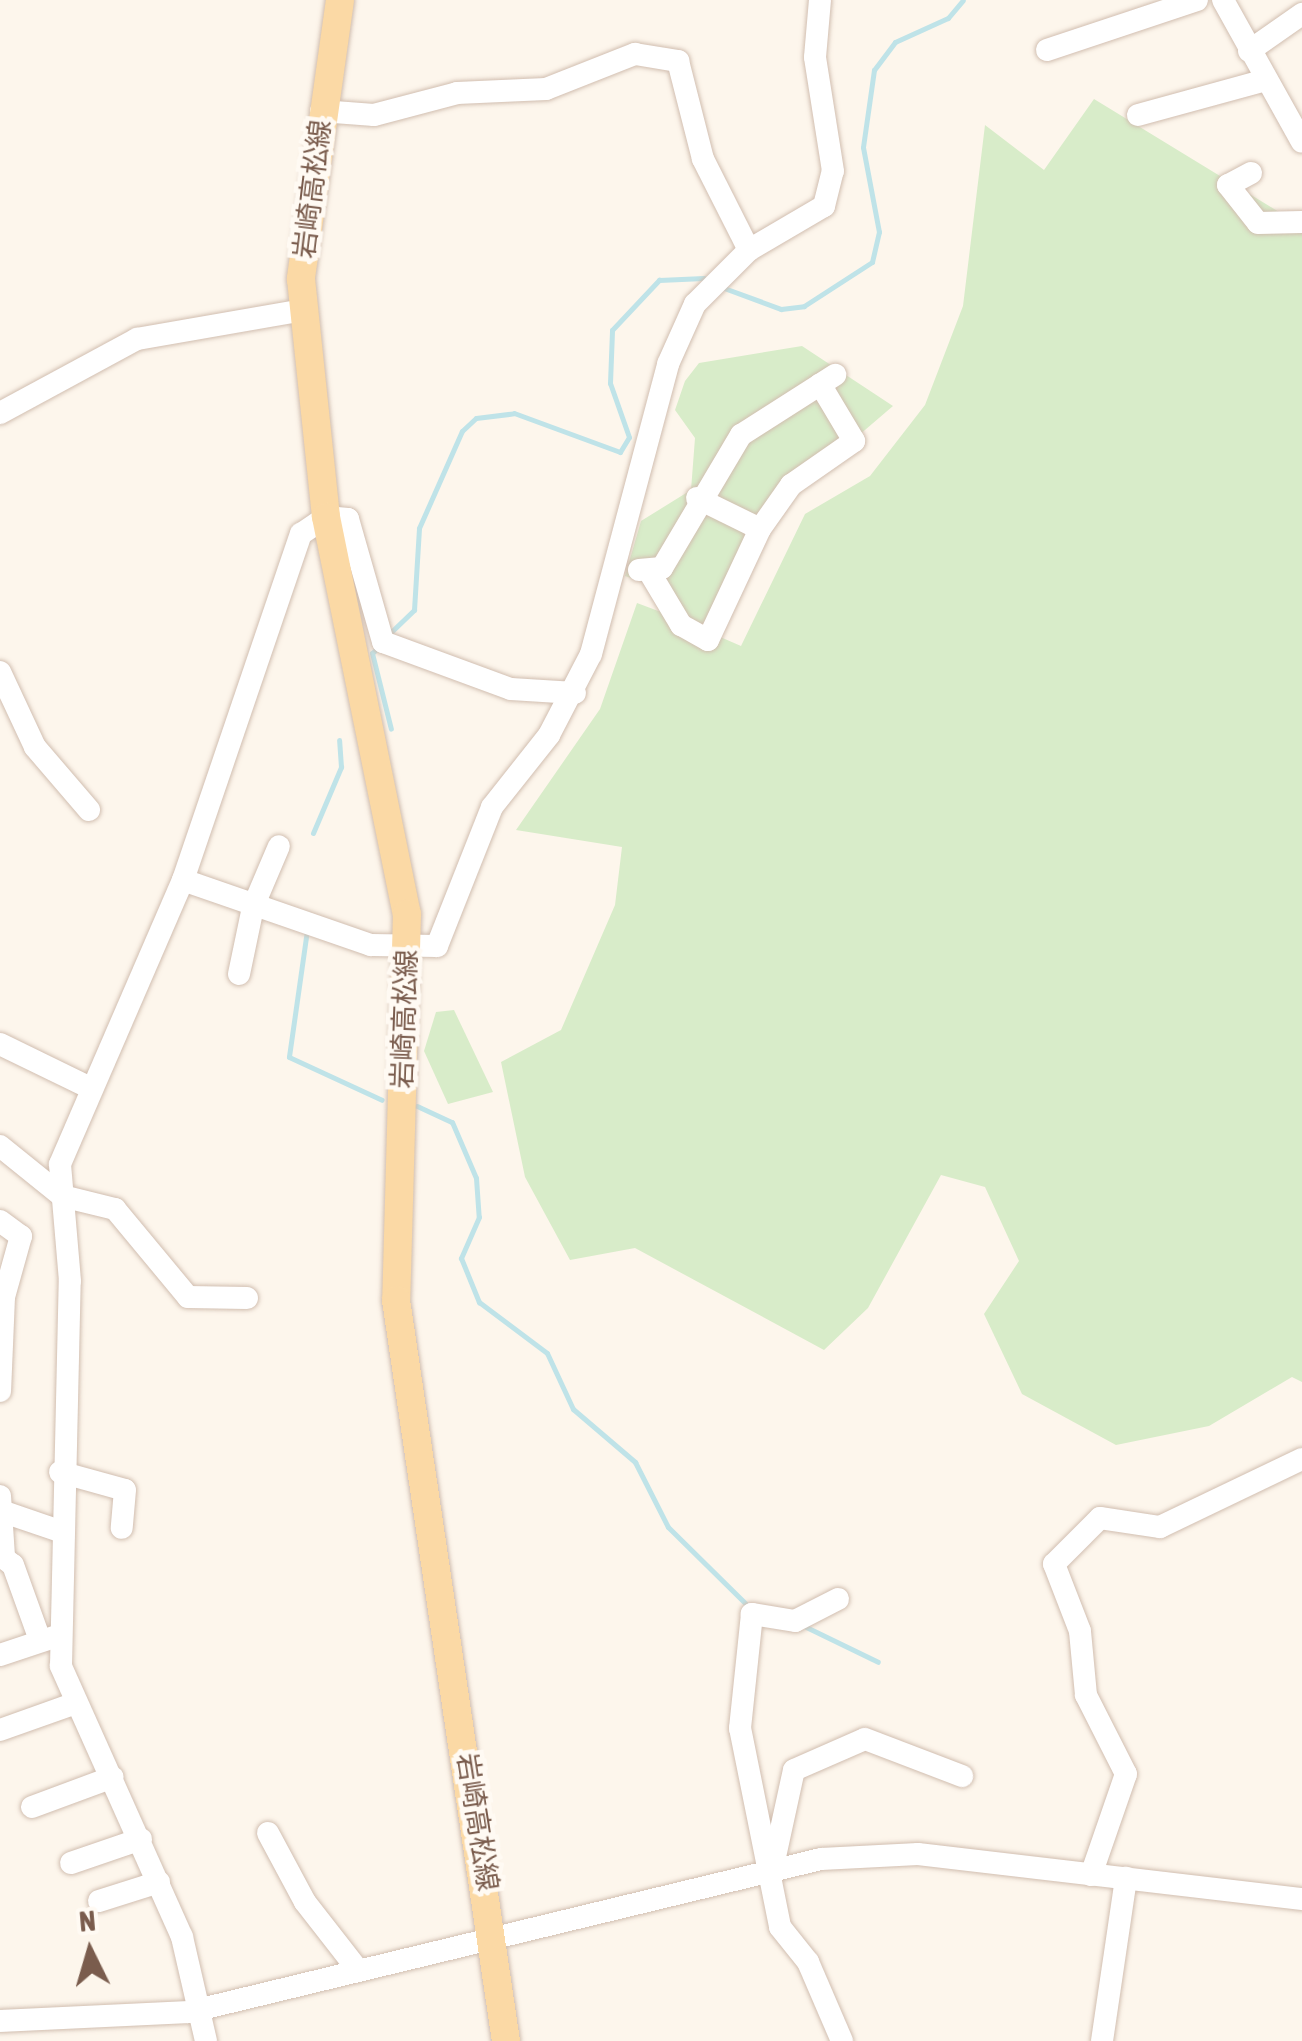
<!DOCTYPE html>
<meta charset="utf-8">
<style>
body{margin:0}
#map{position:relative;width:1302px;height:2041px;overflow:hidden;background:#fdf6ec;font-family:"Asap Condensed","Noto Sans JP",sans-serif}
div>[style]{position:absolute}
.green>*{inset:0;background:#d8ecc9}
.stream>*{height:5px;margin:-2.5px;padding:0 2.5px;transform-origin:2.5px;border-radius:2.5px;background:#bfe3e8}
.roads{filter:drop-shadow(0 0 2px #d1beb0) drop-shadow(0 0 2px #d1beb0)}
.minor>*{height:22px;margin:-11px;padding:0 11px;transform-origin:11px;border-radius:11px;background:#fff}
.major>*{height:28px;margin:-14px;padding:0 14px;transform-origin:14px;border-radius:14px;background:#fbd9a5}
span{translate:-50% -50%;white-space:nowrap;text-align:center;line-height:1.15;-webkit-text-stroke:9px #fffaf3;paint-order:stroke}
.street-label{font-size:28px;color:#7a5c4d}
.north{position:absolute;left:40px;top:1901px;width:100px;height:100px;-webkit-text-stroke:8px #fffaf3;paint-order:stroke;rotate:355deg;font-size:28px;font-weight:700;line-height:40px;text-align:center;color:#7a5c4d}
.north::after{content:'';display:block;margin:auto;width:35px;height:45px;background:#7a5c4d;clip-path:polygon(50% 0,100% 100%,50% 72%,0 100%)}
</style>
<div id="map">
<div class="green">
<div style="clip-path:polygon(1094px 99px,1302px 226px,1302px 1382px,1292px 1377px,1209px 1426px,1116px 1445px,1022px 1394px,984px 1314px,1019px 1261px,985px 1187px,941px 1175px,868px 1308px,824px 1350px,635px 1248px,570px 1260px,525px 1177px,501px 1062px,561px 1030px,615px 905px,622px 847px,516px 830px,600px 709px,637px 603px,661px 612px,643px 582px,625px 576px,641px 521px,691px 490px,695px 438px,675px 410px,685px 381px,699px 363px,802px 346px,893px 406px,796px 489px,763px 534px,718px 636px,741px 646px,805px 514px,870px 476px,925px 405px,963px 306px,985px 125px,1044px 170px)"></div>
<div style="clip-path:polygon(454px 1010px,493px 1092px,448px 1104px,424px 1051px,436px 1012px)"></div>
</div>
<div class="stream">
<div style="left:724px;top:288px;width:61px;rotate:20.2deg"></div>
<div style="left:781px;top:309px;width:23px;rotate:-7deg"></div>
<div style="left:804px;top:306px;width:81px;rotate:-32.9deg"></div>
<div style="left:872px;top:262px;width:31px;rotate:-77deg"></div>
<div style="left:879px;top:232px;width:86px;rotate:-100.7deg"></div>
<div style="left:863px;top:147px;width:78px;rotate:-81.9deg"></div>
<div style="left:874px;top:70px;width:35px;rotate:-53deg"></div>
<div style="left:895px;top:42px;width:58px;rotate:-24.4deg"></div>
<div style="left:948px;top:18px;width:23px;rotate:-50deg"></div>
<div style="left:389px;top:634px;width:35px;rotate:-44deg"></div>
<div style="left:414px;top:610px;width:82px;rotate:-86.5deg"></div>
<div style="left:419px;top:528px;width:106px;rotate:-66.1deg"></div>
<div style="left:462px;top:431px;width:19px;rotate:-43deg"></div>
<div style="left:476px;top:418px;width:38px;rotate:-7deg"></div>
<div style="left:514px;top:413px;width:113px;rotate:20.2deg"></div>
<div style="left:620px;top:452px;width:17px;rotate:-59deg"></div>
<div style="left:629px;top:437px;width:57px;rotate:-109.4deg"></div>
<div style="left:610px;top:383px;width:53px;rotate:-87.8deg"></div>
<div style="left:612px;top:330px;width:69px;rotate:-46.8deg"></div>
<div style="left:659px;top:280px;width:45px;rotate:-2.5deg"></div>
<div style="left:379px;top:647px;width:9px;rotate:139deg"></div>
<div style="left:372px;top:653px;width:78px;rotate:76deg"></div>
<div style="left:313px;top:833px;width:72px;rotate:-67deg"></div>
<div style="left:341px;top:767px;width:27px;rotate:-94deg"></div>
<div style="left:307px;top:930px;width:128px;rotate:98.1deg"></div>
<div style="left:289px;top:1057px;width:102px;rotate:24.8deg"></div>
<div style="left:417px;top:1106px;width:38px;rotate:25deg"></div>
<div style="left:452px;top:1122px;width:61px;rotate:66.8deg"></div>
<div style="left:476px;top:1178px;width:39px;rotate:86deg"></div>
<div style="left:479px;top:1217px;width:45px;rotate:113.7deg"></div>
<div style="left:461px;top:1258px;width:48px;rotate:67.8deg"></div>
<div style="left:479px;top:1302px;width:85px;rotate:36.9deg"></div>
<div style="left:547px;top:1353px;width:62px;rotate:65.1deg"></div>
<div style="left:573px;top:1409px;width:82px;rotate:40.5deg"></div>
<div style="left:635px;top:1462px;width:73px;rotate:63.1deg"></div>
<div style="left:668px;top:1527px;width:111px;rotate:44.6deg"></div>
<div style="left:804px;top:1626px;width:82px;rotate:25.9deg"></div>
</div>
<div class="roads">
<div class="minor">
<div style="left:1223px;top:0;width:162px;rotate:60.9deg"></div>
<div style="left:1047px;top:50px;width:158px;rotate:-18.4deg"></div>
<div style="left:1249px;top:51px;width:65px;rotate:-34.9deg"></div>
<div style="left:321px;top:111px;width:53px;rotate:4.3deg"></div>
<div style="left:374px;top:115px;width:86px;rotate:-14.8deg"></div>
<div style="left:457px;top:93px;width:89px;rotate:-2.6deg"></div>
<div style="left:546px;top:89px;width:96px;rotate:-21.5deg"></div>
<div style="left:635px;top:54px;width:44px;rotate:9.2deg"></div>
<div style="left:678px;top:61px;width:101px;rotate:75.7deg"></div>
<div style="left:703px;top:159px;width:102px;rotate:63.2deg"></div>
<div style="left:1138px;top:115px;width:133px;rotate:-15.3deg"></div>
<div style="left:1251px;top:173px;width:26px;rotate:152deg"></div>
<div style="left:1228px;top:185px;width:48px;rotate:51.7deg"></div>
<div style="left:1258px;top:223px;width:44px;rotate:-1.3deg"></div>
<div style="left:0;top:413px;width:156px;rotate:-28.4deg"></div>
<div style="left:137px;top:339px;width:169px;rotate:-9.9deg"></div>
<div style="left:697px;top:498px;width:70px;rotate:26.2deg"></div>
<div style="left:639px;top:570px;width:23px;rotate:-5deg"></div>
<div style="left:662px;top:568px;width:155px;rotate:-59.3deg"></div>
<div style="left:741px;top:435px;width:112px;rotate:-32.6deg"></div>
<div style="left:650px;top:573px;width:61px;rotate:59.2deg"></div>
<div style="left:681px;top:625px;width:31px;rotate:29deg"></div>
<div style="left:708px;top:640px;width:123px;rotate:-64.9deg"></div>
<div style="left:760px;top:529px;width:54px;rotate:-54.8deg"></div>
<div style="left:791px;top:485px;width:77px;rotate:-34.9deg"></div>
<div style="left:854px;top:441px;width:66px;rotate:-120.8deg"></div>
<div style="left:0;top:672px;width:83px;rotate:65deg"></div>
<div style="left:35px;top:747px;width:83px;rotate:49.4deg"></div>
<div style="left:183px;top:880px;width:199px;rotate:19.1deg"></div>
<div style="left:371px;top:945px;width:66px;rotate:0.9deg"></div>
<div style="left:437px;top:946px;width:149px;rotate:-68.4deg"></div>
<div style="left:492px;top:807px;width:92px;rotate:-51.6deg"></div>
<div style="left:549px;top:735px;width:91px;rotate:-62.6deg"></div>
<div style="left:591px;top:654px;width:300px;rotate:-75.1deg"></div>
<div style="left:668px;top:364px;width:66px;rotate:-65.8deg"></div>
<div style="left:695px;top:304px;width:76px;rotate:-45deg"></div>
<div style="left:749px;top:250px;width:87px;rotate:-30.4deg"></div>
<div style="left:824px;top:206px;width:36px;rotate:-76deg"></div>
<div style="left:833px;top:171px;width:115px;rotate:-99deg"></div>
<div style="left:815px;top:57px;width:57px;rotate:-85deg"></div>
<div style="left:239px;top:974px;width:68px;rotate:-78.2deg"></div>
<div style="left:253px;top:907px;width:66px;rotate:-66.9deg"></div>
<div style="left:0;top:1044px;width:98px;rotate:26deg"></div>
<div style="left:0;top:1146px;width:80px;rotate:38.9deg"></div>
<div style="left:62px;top:1196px;width:55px;rotate:13.8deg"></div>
<div style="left:115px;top:1209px;width:114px;rotate:50.3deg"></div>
<div style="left:188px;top:1297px;width:59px;rotate:1deg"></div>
<div style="left:0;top:1221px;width:26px;rotate:36deg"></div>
<div style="left:21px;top:1236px;width:63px;rotate:105.6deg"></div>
<div style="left:4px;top:1297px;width:94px;rotate:92.4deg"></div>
<div style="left:60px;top:1472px;width:67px;rotate:15.5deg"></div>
<div style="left:125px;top:1490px;width:38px;rotate:95deg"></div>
<div style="left:0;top:1496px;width:60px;rotate:86.2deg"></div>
<div style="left:4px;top:1512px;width:56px;rotate:18.8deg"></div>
<div style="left:0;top:1555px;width:16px;rotate:38deg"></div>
<div style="left:13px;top:1565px;width:80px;rotate:70.2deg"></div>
<div style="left:838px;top:1599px;width:48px;rotate:152.9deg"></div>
<div style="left:795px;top:1621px;width:44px;rotate:-170.8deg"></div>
<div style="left:752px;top:1614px;width:115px;rotate:96deg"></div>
<div style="left:740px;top:1728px;width:203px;rotate:78.6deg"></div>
<div style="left:780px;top:1927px;width:45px;rotate:51.3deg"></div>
<div style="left:808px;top:1962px;width:86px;rotate:66.7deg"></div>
<div style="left:0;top:1655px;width:57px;rotate:-18.4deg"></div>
<div style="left:0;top:1730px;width:81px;rotate:-19.6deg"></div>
<div style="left:32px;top:1807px;width:86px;rotate:-20.3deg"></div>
<div style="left:268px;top:1833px;width:78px;rotate:61.8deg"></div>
<div style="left:305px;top:1902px;width:86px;rotate:52.1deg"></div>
<div style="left:71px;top:1863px;width:74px;rotate:-18.9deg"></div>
<div style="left:773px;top:1866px;width:98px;rotate:-77.7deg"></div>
<div style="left:794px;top:1770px;width:77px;rotate:-23.6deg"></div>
<div style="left:865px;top:1739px;width:104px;rotate:20.9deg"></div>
<div style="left:1091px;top:1875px;width:107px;rotate:-70.9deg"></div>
<div style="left:1126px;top:1774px;width:89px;rotate:-116.9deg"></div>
<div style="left:1086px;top:1695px;width:64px;rotate:-95.4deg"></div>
<div style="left:1080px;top:1631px;width:72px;rotate:-111.2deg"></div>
<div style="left:1054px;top:1564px;width:65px;rotate:-45deg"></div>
<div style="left:1100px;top:1518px;width:61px;rotate:8.5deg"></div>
<div style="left:1160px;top:1527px;width:157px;rotate:-25.6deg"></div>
<div style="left:99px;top:1901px;width:63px;rotate:-17.6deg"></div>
<div style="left:0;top:2021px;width:189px;rotate:-2.7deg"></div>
<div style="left:189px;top:2012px;width:650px;rotate:-13.61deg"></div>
<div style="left:821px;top:1859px;width:97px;rotate:-3deg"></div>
<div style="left:918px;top:1854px;width:387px;rotate:6.7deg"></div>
<div style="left:206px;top:2041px;width:107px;rotate:-103deg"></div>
<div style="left:182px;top:1937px;width:297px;rotate:-114.1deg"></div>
<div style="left:61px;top:1666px;width:385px;rotate:-88.7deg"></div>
<div style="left:70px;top:1281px;width:117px;rotate:-94.9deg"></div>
<div style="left:60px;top:1164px;width:309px;rotate:-66.6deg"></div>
<div style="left:183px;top:880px;width:366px;rotate:-71.2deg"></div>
<div style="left:301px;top:534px;width:30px;rotate:-34deg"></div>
<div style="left:326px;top:517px;width:22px;rotate:5deg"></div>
<div style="left:348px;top:519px;width:128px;rotate:74.1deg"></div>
<div style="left:383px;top:642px;width:136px;rotate:20.2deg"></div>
<div style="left:511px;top:689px;width:64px;rotate:3.6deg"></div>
<div style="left:1102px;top:2041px;width:165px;rotate:-81.6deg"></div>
</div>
<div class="major">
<div style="left:340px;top:0;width:282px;rotate:98deg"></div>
<div style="left:301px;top:279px;width:239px;rotate:84deg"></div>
<div style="left:326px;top:517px;width:405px;rotate:78.5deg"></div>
<div style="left:407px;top:914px;width:386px;rotate:91.6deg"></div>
<div style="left:396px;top:1300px;width:749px;rotate:81.56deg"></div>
</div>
</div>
<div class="street-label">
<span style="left:312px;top:189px;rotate:-83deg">岩崎高松線</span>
<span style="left:404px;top:1019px;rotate:-88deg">岩崎高松線</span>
<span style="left:478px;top:1822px;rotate:81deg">岩崎高松線</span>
</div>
<div class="north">N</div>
</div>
